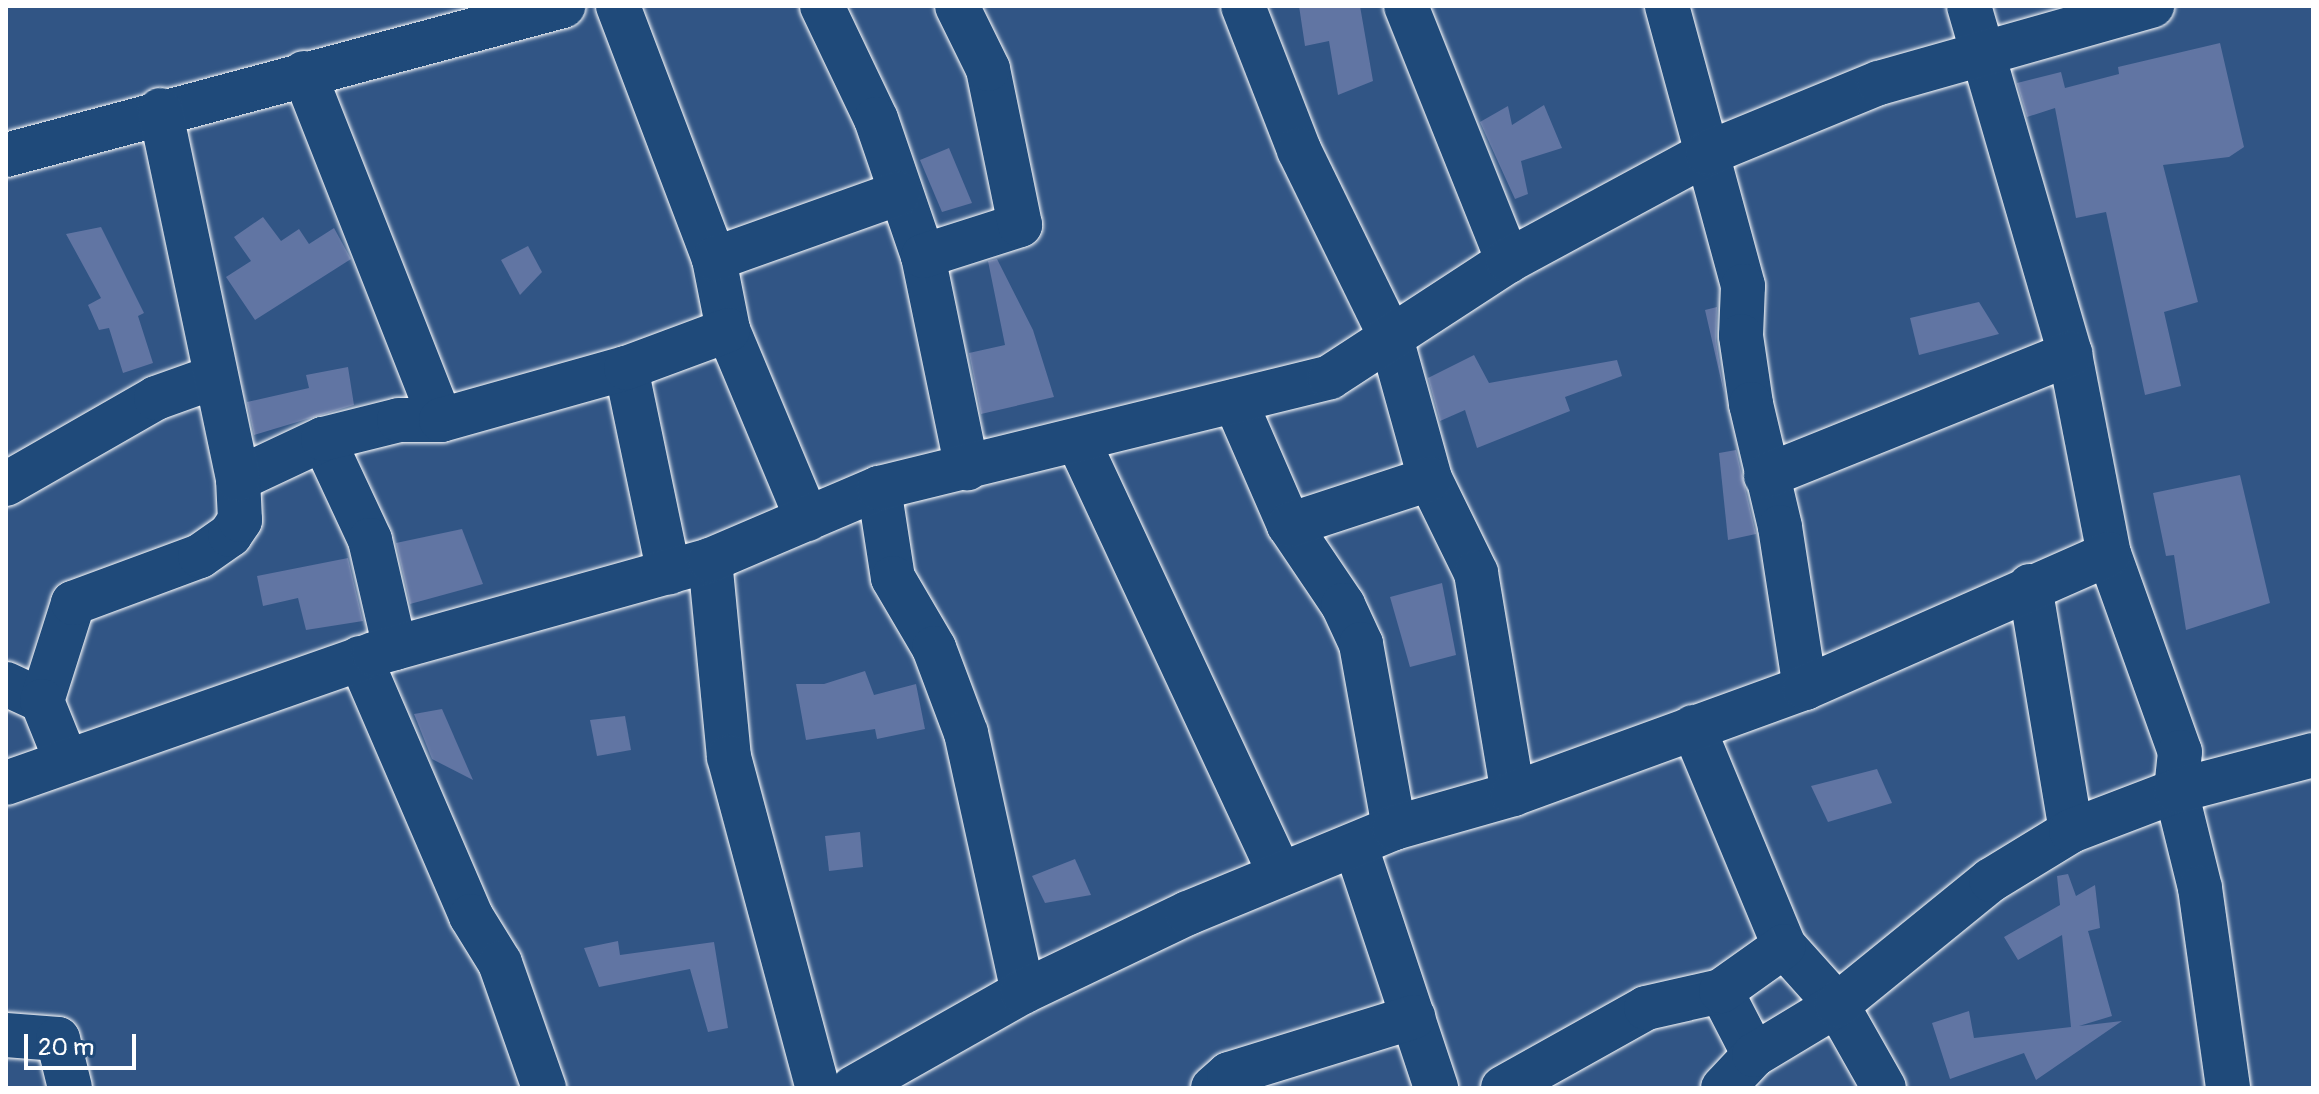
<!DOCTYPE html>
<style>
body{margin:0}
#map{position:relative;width:2319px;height:1094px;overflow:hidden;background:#315585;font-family:Pangolin,sans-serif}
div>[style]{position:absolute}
.building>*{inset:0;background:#6175a3}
.roads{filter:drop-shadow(0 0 2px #fff) drop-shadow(0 0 2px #fff)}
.minor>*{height:44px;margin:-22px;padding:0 22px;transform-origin:22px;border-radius:22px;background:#1f4a7a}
.tertiary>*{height:44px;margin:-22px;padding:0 22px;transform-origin:22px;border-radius:22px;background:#1f4a7a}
span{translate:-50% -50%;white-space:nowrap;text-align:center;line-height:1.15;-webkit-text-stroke:8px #1f4a7a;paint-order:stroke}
.frame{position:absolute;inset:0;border:8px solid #fff;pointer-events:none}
.scale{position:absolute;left:24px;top:1034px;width:112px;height:36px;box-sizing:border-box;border:4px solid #fff;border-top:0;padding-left:10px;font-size:24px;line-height:28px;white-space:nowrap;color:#fff;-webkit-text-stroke:6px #1f4a7a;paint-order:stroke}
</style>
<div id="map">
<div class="building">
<div style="clip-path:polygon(1299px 6px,1360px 6px,1373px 81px,1338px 95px,1329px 41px,1305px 46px)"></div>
<div style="clip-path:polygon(2220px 43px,2244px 147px,2229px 157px,2163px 165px,2198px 302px,2164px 312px,2181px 386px,2145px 395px,2106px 212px,2076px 218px,2055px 108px,2027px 117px,2017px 83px,2061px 72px,2065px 88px,2119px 74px,2118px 67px)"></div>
<div style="clip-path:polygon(1544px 105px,1562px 148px,1521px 161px,1528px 194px,1515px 199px,1480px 122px,1508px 106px,1512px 125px)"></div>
<div style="clip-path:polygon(949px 148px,972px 203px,942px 212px,920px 160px)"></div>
<div style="clip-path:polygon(263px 217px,281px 241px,299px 229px,309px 244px,334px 228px,351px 259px,255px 320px,226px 277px,251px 261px,234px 237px)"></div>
<div style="clip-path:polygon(101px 227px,144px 313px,138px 316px,153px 363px,123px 373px,109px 328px,99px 330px,88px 305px,101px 298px,66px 234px)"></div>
<div style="clip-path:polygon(528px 246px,542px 272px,520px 295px,501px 260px)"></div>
<div style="clip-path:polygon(997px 259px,1033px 330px,1054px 397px,981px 414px,969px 353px,1005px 345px,988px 261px)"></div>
<div style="clip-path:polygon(1979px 302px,1999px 334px,1919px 355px,1910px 318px)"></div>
<div style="clip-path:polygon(1717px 307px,1716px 340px,1724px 393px,1705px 310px)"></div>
<div style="clip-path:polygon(1474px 355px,1489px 383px,1617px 360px,1622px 376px,1565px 397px,1570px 411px,1477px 448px,1465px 410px,1440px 421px,1428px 378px)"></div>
<div style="clip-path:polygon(348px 367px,354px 405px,254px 435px,247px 402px,309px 388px,306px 375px)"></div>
<div style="clip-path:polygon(1736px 450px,1756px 534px,1728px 540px,1719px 453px)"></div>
<div style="clip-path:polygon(2240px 475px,2270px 603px,2186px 630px,2174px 555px,2166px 556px,2153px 493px)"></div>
<div style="clip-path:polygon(462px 529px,483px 584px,410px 604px,396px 543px)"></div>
<div style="clip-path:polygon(348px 558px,363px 621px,306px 630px,298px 598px,263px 606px,257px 576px)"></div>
<div style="clip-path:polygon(1442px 583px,1456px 655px,1410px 667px,1390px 597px)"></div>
<div style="clip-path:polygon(865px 671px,874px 695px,916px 684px,925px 729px,877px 739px,875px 729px,806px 740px,796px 684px,824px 684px)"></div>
<div style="clip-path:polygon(442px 709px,473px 780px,432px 759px,414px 714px)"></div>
<div style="clip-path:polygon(625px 716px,631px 750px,597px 756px,590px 720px)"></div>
<div style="clip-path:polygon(1877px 769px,1892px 803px,1828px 822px,1811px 786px)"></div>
<div style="clip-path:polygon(860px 832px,863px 867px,829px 871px,825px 836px)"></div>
<div style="clip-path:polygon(1075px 859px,1091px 895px,1045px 903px,1032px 876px)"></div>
<div style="clip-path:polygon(2068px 874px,2076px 896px,2095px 885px,2100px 928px,2088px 931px,2112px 1016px,2079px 1026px,2122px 1021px,2036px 1080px,2024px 1053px,1950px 1079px,1932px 1023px,1969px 1011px,1974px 1038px,2071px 1027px,2062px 935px,2018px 960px,2004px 937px,2060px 905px,2057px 876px)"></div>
<div style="clip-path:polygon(618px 941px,620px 955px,714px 942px,728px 1028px,708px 1032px,690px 969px,599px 987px,584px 948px)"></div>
</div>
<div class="roads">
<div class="minor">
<div style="left:618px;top:6px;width:271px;rotate:69.2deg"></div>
<div style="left:714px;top:259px;width:72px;rotate:78.8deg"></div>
<div style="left:728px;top:330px;width:205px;rotate:67.3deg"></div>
<div style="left:822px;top:6px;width:125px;rotate:64.5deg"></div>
<div style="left:876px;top:119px;width:145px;rotate:71.1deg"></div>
<div style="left:923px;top:256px;width:217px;rotate:78.3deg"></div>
<div style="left:1243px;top:6px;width:155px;rotate:68.7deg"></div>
<div style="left:1299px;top:150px;width:209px;rotate:63.9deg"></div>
<div style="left:1391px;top:338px;width:146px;rotate:74.5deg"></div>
<div style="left:1430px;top:479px;width:105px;rotate:63.9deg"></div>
<div style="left:1476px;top:573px;width:224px;rotate:80.5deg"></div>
<div style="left:1406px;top:6px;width:275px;rotate:68.2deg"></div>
<div style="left:1667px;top:6px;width:290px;rotate:74.8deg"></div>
<div style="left:1743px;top:286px;width:50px;rotate:92.3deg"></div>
<div style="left:1741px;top:336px;width:69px;rotate:81.6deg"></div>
<div style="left:1751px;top:404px;width:126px;rotate:76.7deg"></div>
<div style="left:1780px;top:527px;width:163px;rotate:81.2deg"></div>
<div style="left:1969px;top:6px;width:362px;rotate:73.8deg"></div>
<div style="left:2070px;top:354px;width:204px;rotate:79deg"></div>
<div style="left:2109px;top:554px;width:210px;rotate:70.3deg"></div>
<div style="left:2180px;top:752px;width:39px;rotate:96deg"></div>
<div style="left:2176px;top:791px;width:100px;rotate:76.1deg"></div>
<div style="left:2200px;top:888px;width:202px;rotate:82deg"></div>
<div style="left:304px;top:73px;width:373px;rotate:68.5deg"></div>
<div style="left:6px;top:155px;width:577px;rotate:-14.98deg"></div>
<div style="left:923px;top:256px;width:102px;rotate:-17.7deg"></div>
<div style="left:1020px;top:225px;width:159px;rotate:-101.6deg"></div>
<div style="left:988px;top:69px;width:70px;rotate:-116.2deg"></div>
<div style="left:714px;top:259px;width:196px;rotate:-19.6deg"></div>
<div style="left:626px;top:368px;width:209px;rotate:78.2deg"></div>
<div style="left:1235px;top:401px;width:135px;rotate:66.5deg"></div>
<div style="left:1289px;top:525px;width:97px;rotate:56deg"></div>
<div style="left:1343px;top:605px;width:43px;rotate:65.2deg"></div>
<div style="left:1361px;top:644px;width:187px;rotate:79.8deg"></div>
<div style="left:323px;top:439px;width:111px;rotate:65deg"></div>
<div style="left:370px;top:540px;width:111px;rotate:77deg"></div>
<div style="left:1079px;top:443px;width:476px;rotate:65deg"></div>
<div style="left:1766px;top:476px;width:328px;rotate:-21.9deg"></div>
<div style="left:238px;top:479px;width:94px;rotate:-25.2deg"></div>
<div style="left:323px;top:439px;width:78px;rotate:-14deg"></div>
<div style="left:399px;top:420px;width:42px"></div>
<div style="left:441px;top:420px;width:192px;rotate:-15.7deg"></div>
<div style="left:626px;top:368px;width:109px;rotate:-20.4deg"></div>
<div style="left:6px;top:484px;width:173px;rotate:-29.8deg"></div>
<div style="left:156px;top:398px;width:59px;rotate:-19.7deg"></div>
<div style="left:879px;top:488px;width:91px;rotate:81.2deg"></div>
<div style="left:893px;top:578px;width:81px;rotate:59.6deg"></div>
<div style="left:934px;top:648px;width:91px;rotate:69.4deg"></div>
<div style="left:966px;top:733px;width:265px;rotate:77.6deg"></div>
<div style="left:1289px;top:525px;width:148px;rotate:-18.1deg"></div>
<div style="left:710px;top:560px;width:198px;rotate:84.5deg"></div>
<div style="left:729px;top:757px;width:343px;rotate:75deg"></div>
<div style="left:2030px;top:586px;width:248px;rotate:80.5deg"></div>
<div style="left:360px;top:658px;width:281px;rotate:66.7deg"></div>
<div style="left:471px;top:916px;width:55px;rotate:58.3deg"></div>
<div style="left:500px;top:963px;width:133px;rotate:70.6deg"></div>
<div style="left:6px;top:684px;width:40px;rotate:25deg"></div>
<div style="left:42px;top:701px;width:103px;rotate:-72.4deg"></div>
<div style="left:73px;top:603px;width:135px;rotate:-20.3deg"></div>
<div style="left:200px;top:556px;width:37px;rotate:-35deg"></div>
<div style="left:230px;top:535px;width:18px;rotate:-56deg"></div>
<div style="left:240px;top:520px;width:41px;rotate:-92.8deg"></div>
<div style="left:238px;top:479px;width:377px;rotate:-101.9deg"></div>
<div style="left:42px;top:701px;width:61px;rotate:68deg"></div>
<div style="left:1693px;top:727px;width:237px;rotate:67.4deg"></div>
<div style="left:1784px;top:946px;width:79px;rotate:48.1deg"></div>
<div style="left:1837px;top:1005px;width:95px;rotate:60.5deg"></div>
<div style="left:1356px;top:847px;width:254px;rotate:71.6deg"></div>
<div style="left:1721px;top:991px;width:72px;rotate:62.7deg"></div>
<div style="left:6px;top:1035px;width:52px;rotate:4.4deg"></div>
<div style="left:58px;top:1039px;width:50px;rotate:76.2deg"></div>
<div style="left:853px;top:1088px;width:195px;rotate:-29.5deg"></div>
<div style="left:1023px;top:992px;width:183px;rotate:-25.6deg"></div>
<div style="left:1188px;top:913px;width:223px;rotate:-22.4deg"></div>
<div style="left:1394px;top:828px;width:124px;rotate:-15.9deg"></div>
<div style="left:1513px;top:794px;width:311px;rotate:-20deg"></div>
<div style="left:1805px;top:688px;width:332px;rotate:-23.8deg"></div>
<div style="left:1213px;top:1088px;width:21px;rotate:-41deg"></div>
<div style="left:1229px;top:1074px;width:193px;rotate:-17.2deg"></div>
<div style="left:1503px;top:1088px;width:164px;rotate:-29.2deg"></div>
<div style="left:1646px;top:1008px;width:77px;rotate:-12.8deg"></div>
<div style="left:1721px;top:991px;width:77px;rotate:-35.5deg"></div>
<div style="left:1723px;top:1088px;width:45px;rotate:-46.8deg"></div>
<div style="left:1754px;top:1055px;width:97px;rotate:-31.1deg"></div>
<div style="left:1837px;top:1005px;width:198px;rotate:-39.1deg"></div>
<div style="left:1991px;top:880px;width:94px;rotate:-31.5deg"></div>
<div style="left:2071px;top:831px;width:112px;rotate:-20.9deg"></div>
<div style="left:2176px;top:791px;width:142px;rotate:-14.7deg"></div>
</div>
<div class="tertiary">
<div style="left:6px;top:783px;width:390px;rotate:-19.3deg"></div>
<div style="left:374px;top:654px;width:349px;rotate:-15.6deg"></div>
<div style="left:710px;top:560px;width:184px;rotate:-23.1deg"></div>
<div style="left:879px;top:488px;width:464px;rotate:-13.8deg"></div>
<div style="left:1330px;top:377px;width:212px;rotate:-33.1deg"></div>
<div style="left:1508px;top:261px;width:227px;rotate:-28.4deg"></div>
<div style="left:1708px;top:153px;width:185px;rotate:-22.3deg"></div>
<div style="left:1879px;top:83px;width:284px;rotate:-15.8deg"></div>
</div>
</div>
<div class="frame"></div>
<div class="scale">20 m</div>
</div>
